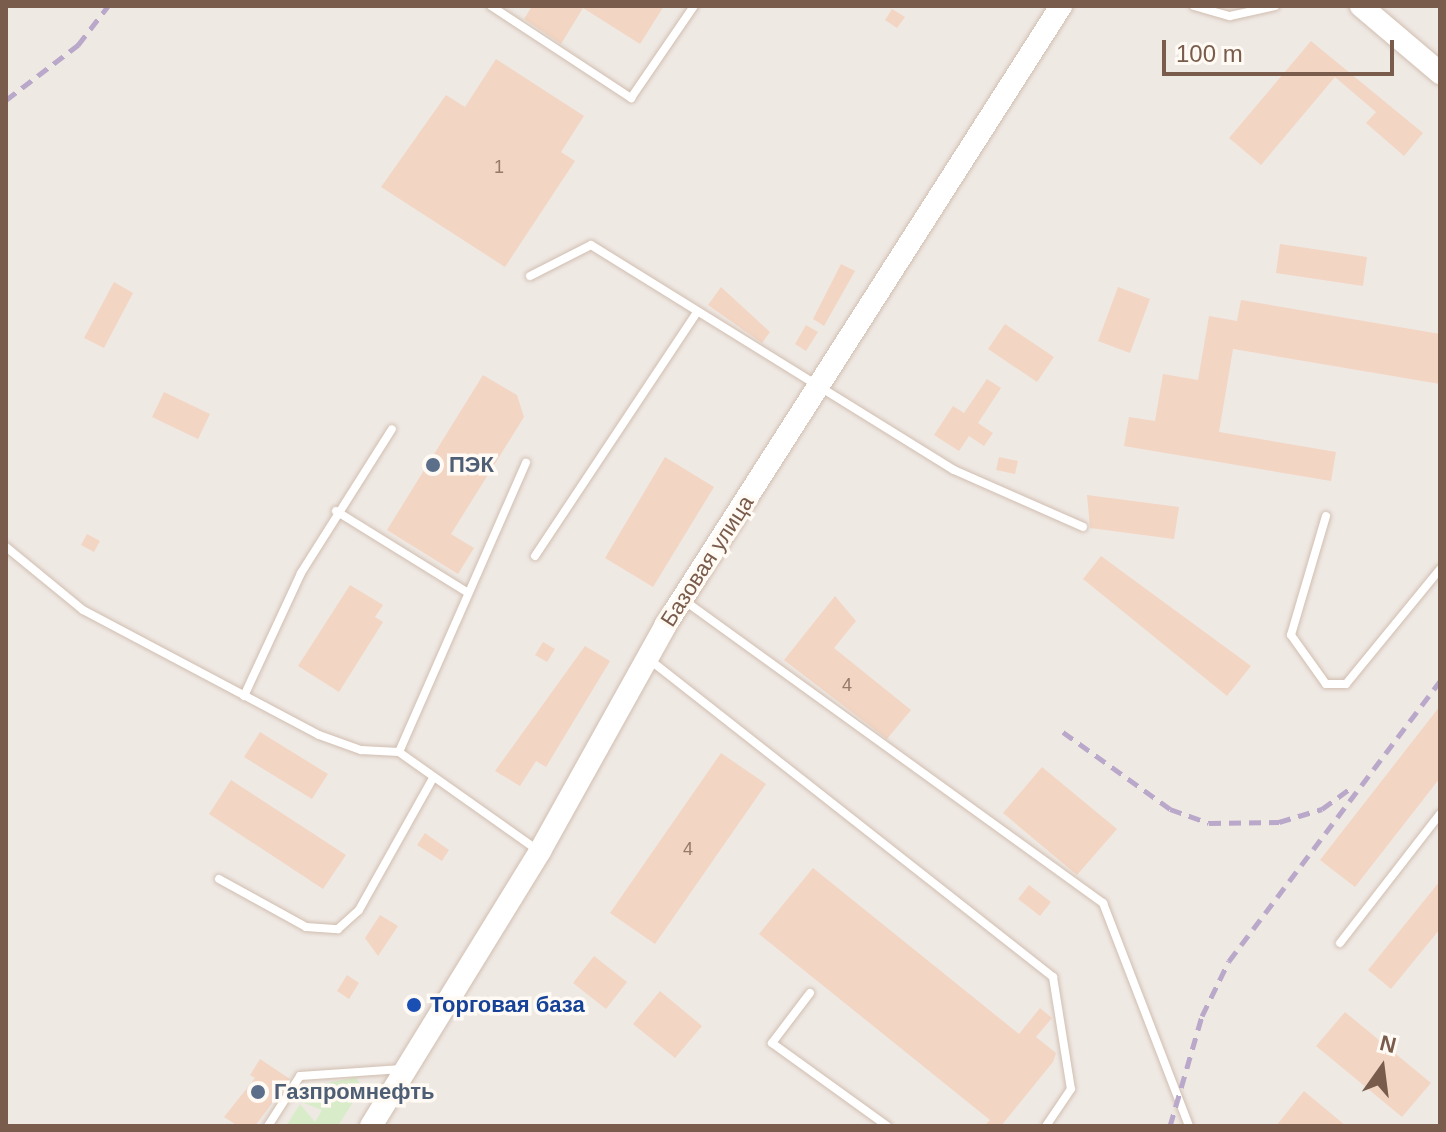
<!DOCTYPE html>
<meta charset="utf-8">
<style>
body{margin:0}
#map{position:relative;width:1446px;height:1132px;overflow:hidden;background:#fdf6ec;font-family:Arial,sans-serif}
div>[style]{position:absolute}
.industrial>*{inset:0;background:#efe9e4}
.green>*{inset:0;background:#d8ecc9}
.building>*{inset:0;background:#f3d5c3}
.roads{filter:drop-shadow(0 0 2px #d1beb0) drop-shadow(0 0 2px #d1beb0)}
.service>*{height:8px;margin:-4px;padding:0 4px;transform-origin:4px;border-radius:4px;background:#fff}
.tertiary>*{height:22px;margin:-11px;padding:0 11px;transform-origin:11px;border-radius:11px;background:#fff}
.rail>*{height:5px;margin-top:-2.5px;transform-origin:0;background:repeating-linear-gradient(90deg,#b9a8c9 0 12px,transparent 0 20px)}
.dots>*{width:22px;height:22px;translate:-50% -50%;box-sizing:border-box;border:4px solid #fffaf3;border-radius:50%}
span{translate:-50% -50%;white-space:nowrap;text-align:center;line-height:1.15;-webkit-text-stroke:7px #fffaf3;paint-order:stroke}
.number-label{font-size:18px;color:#987a6a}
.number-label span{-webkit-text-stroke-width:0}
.service-label{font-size:22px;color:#4e5e75;font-weight:700}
.left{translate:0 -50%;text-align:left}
.street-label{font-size:22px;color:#7a5c4d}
.transit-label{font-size:22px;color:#164399;font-weight:700}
.frame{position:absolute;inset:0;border:8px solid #7a5c4d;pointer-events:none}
.north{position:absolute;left:1342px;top:1028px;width:80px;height:80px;-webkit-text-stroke:6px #fffaf3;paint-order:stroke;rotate:14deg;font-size:22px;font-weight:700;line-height:32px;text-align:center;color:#7a5c4d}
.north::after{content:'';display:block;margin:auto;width:28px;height:36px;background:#7a5c4d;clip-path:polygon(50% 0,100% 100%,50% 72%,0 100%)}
.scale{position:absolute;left:1162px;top:40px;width:232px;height:36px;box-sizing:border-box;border:4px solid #7a5c4d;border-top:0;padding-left:10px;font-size:24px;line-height:28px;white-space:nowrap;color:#7a5c4d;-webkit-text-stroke:6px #fffaf3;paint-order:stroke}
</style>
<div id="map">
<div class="industrial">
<div style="clip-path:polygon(6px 6px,1440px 6px,1440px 1126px,6px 1126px)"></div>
</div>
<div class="green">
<div style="clip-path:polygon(356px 1077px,362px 1088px,338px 1126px,286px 1126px,300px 1104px,315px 1122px,322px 1110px,301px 1102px,317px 1085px)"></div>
</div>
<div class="building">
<div style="clip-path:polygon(532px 6px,664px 6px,640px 44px,583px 8px,561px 44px,524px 19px)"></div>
<div style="clip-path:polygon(892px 9px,905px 17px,897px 28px,885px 20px)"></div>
<div style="clip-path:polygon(1311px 41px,1423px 133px,1404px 156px,1366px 123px,1376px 112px,1335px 77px,1261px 165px,1229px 138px)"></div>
<div style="clip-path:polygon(496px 59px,584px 116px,561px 152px,575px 161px,505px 267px,381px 187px,446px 95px,465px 107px)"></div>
<div style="clip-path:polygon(1280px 244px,1367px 257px,1363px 286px,1276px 273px)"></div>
<div style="clip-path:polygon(841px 264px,855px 271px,824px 326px,813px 319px)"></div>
<div style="clip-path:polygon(114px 282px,133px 293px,104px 348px,84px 338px)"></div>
<div style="clip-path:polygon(721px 287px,770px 332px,762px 343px,708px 305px)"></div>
<div style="clip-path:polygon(1118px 287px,1150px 299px,1130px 353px,1098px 341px)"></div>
<div style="clip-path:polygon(1241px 300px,1440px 334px,1440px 384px,1233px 349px,1219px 432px,1336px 452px,1331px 481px,1124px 446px,1129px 417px,1155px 421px,1163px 374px,1198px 380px,1209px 316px,1237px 321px)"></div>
<div style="clip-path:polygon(1005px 324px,1054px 357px,1037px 382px,988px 349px)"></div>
<div style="clip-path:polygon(806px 325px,818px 332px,806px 351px,795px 344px)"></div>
<div style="clip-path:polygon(483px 375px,517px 395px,524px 417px,451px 534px,474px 548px,458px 574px,387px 530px)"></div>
<div style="clip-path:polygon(987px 379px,1001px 388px,978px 423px,993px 433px,984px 446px,969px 436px,959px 451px,934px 435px,953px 406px,964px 413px)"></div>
<div style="clip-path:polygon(164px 392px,210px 414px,198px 439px,152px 417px)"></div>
<div style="clip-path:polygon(665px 457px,714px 487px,653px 587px,605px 558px)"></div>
<div style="clip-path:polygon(999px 457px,1018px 461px,1015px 474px,996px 470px)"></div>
<div style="clip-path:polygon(1087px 495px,1179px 507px,1174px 539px,1090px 528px)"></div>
<div style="clip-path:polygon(87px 534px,100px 541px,94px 552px,81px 545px)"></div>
<div style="clip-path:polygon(1101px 556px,1251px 666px,1227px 696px,1083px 579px)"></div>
<div style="clip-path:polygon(350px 585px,383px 605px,375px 617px,383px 622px,339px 692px,298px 666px)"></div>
<div style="clip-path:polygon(835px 596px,856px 621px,834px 648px,911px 710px,887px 739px,784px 660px)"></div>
<div style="clip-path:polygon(543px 642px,555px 649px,547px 662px,535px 655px)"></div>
<div style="clip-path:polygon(585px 646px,610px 661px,546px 767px,536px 761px,520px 786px,495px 771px)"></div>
<div style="clip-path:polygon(1440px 706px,1440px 778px,1355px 887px,1320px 860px)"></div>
<div style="clip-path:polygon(260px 732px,328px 774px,312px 799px,244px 757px)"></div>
<div style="clip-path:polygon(721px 753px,766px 784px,655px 944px,610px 913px)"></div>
<div style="clip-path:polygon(1042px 767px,1117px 829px,1077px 875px,1003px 813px)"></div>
<div style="clip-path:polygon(231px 780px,346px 855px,323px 889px,209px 814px)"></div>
<div style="clip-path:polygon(425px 833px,449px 850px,442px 861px,417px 845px)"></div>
<div style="clip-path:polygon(813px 868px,1019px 1034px,1040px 1008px,1052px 1018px,1036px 1037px,1056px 1053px,1053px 1062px,1001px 1126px,984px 1126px,990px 1120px,759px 934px)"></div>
<div style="clip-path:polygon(1440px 881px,1440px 929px,1391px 989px,1368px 970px)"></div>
<div style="clip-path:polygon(1029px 885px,1051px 902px,1040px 916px,1018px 899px)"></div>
<div style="clip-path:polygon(380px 915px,398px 926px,378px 956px,365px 938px)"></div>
<div style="clip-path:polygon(594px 956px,627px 982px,606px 1009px,573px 983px)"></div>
<div style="clip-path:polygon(347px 975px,359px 983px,349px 999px,337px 991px)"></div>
<div style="clip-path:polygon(660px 991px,702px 1026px,675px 1058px,633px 1024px)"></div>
<div style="clip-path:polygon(1345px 1012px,1431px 1083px,1402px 1117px,1316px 1046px)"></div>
<div style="clip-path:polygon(260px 1059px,290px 1079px,255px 1126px,238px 1126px,224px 1117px,255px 1078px,250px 1075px)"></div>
<div style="clip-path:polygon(1304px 1091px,1346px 1126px,1276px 1126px)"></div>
</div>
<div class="roads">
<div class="service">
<div style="left:491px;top:6px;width:168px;rotate:33.3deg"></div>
<div style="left:631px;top:98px;width:112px;rotate:-55.6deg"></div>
<div style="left:1194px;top:6px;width:37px;rotate:16deg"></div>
<div style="left:1230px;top:16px;width:46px;rotate:-12.5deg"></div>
<div style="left:530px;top:276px;width:68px;rotate:-26.9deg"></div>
<div style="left:591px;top:245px;width:427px;rotate:31.8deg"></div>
<div style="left:954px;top:470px;width:141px;rotate:23.8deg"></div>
<div style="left:336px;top:511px;width:152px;rotate:31.8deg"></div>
<div style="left:1326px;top:516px;width:124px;rotate:106.4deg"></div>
<div style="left:1291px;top:635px;width:60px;rotate:54.5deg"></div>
<div style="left:1326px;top:684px;width:20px"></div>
<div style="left:1346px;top:684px;width:149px;rotate:-50.7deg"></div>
<div style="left:6px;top:547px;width:99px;rotate:39.3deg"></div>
<div style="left:83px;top:610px;width:267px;rotate:27.9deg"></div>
<div style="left:319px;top:735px;width:45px;rotate:19.7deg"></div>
<div style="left:361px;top:750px;width:38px;rotate:3deg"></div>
<div style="left:399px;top:752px;width:171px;rotate:35.3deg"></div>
<div style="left:535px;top:556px;width:293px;rotate:-56.4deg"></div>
<div style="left:685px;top:601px;width:516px;rotate:35.85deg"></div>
<div style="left:1103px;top:903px;width:239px;rotate:68.9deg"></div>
<div style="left:650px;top:660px;width:513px;rotate:38.19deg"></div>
<div style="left:1053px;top:977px;width:113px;rotate:80.9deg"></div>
<div style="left:1071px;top:1089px;width:45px;rotate:124deg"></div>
<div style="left:244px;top:696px;width:136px;rotate:-65.1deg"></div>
<div style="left:301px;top:573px;width:170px;rotate:-57.7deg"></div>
<div style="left:399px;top:752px;width:316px;rotate:-66.3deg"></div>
<div style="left:219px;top:879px;width:99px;rotate:28.9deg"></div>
<div style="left:306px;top:927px;width:32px;rotate:4deg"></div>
<div style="left:338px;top:929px;width:28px;rotate:-42deg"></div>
<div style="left:359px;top:910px;width:149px;rotate:-60.7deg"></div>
<div style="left:1340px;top:943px;width:163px;rotate:-52.2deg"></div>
<div style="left:810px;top:993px;width:63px;rotate:127.2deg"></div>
<div style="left:772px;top:1043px;width:142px;rotate:35.8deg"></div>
<div style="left:268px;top:1126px;width:59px;rotate:-57.4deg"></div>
<div style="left:300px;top:1076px;width:102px;rotate:-3.9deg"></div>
</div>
<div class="tertiary">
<div style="left:1361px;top:6px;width:104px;rotate:40.3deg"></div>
<div style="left:371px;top:1126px;width:323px;rotate:-58.4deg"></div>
<div style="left:540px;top:851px;width:257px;rotate:-60.9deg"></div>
<div style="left:665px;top:626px;width:736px;rotate:-57.43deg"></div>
</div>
</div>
<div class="rail">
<div style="left:6px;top:100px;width:91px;rotate:-37.4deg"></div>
<div style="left:78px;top:45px;width:49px;rotate:-52.4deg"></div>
<div style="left:1063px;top:732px;width:132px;rotate:35.7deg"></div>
<div style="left:1170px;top:809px;width:41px;rotate:19.7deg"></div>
<div style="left:1209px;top:823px;width:70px;rotate:-0.8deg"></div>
<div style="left:1279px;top:822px;width:45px;rotate:-16.8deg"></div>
<div style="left:1322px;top:809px;width:36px;rotate:-36deg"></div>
<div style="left:1170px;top:1126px;width:115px;rotate:-73.8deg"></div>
<div style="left:1202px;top:1016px;width:61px;rotate:-63.9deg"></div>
<div style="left:1229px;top:961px;width:351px;rotate:-53deg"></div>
</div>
<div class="dots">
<div style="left:433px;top:465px;background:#5c6f8a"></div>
<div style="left:414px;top:1005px;background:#1a4fb4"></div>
<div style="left:258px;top:1092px;background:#5c6f8a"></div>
</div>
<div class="number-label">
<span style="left:499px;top:167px">1</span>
<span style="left:847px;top:685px">4</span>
<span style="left:688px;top:849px">4</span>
</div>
<div class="service-label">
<span class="left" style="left:449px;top:465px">ПЭК</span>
<span class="left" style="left:274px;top:1092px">Газпромнефть</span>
</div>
<div class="street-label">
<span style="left:707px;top:561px;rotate:-57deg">Базовая улица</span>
</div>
<div class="transit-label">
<span class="left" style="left:430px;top:1005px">Торговая база</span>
</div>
<div class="frame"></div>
<div class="north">N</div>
<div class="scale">100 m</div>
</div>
